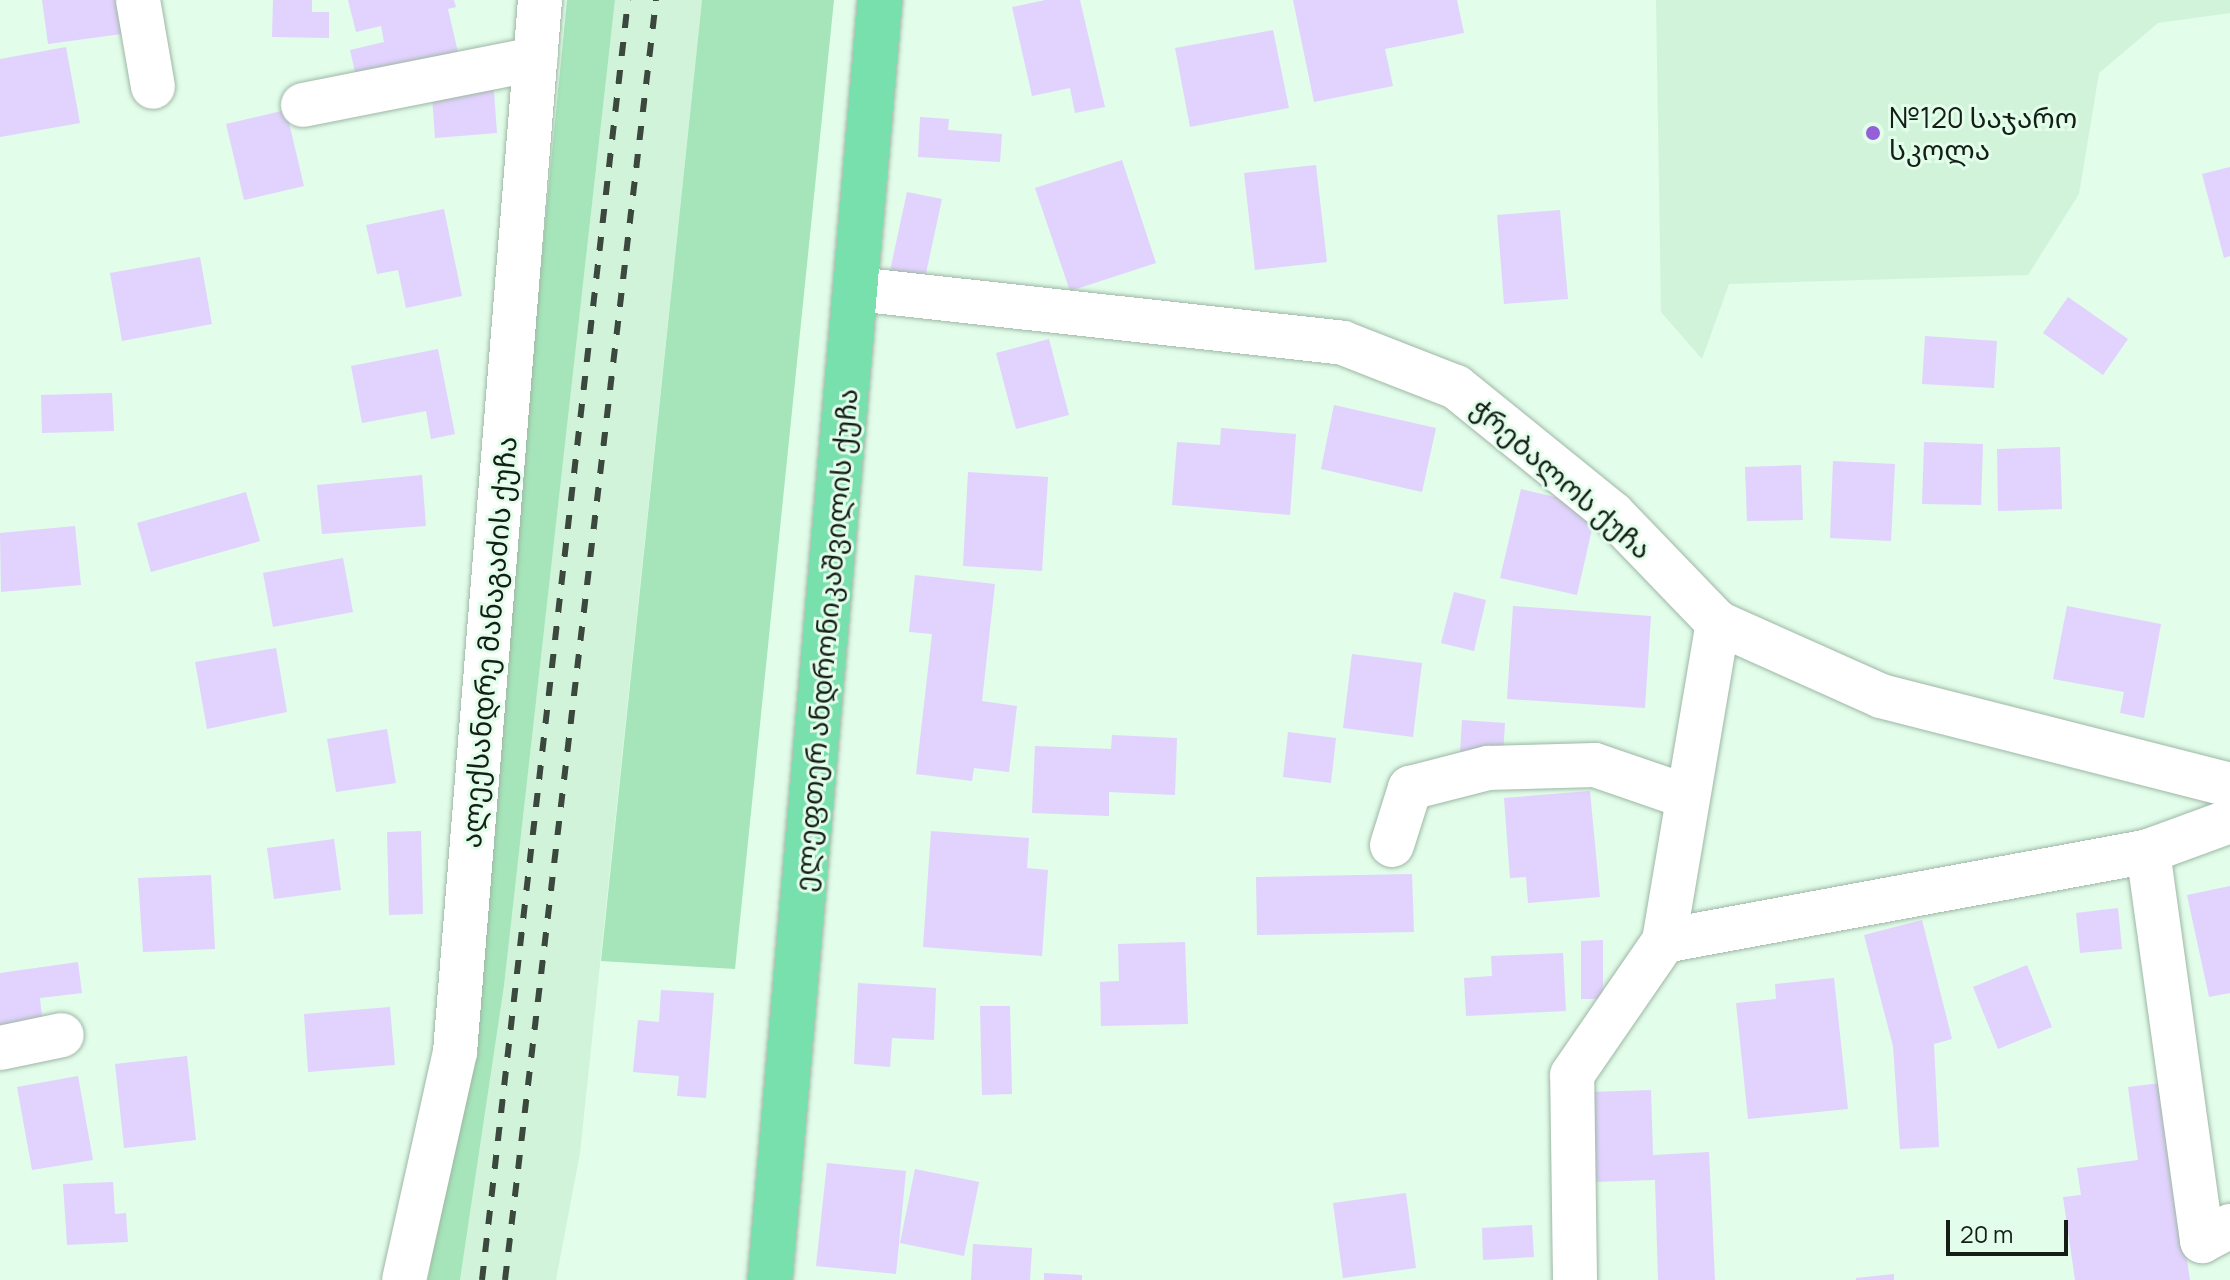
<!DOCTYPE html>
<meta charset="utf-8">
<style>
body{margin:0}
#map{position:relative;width:2230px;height:1280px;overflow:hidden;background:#e2fdea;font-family:Manrope,"Noto Sans Georgian",sans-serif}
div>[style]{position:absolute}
.built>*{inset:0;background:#d1f3da}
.green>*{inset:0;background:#a5e5b9}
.building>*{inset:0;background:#e2d2fe}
.roads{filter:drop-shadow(0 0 2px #9eb7a5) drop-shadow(0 0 2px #9eb7a5)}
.minor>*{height:44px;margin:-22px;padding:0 22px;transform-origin:22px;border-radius:22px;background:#fff}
.major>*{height:44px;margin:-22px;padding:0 22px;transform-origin:22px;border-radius:22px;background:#78e0ac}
.rail>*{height:6px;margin-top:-3px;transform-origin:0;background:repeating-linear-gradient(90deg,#3b483e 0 14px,transparent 0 28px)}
.dots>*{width:22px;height:22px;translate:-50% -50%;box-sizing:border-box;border:4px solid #e2fdea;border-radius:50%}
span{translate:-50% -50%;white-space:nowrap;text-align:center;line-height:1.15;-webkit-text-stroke:6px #e2fdea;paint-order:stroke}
.poi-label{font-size:28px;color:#141e17}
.left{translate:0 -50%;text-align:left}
.street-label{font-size:28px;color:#141e17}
.scale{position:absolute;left:1946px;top:1220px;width:122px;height:36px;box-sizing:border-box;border:4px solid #141e17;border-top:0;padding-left:10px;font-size:24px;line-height:28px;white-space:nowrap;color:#141e17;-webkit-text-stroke:6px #e2fdea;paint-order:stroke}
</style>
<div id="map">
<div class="built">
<div style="clip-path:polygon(615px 0,702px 0,580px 1153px,556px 1280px,460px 1280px,504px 986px)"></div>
<div style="clip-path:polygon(1656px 0,2230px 0,2230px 13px,2158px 23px,2099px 73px,2079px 194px,2028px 275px,1729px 284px,1702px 359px,1661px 312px)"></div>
</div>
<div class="green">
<div style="clip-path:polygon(567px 0,615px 0,504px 986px,460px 1280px,428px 1280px,462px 1069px)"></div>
<div style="clip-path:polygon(702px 0,834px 0,735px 969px,601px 961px)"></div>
</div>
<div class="building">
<div style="clip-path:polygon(42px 0,125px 0,129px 33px,48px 44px)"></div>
<div style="clip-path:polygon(273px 0,312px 0,312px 12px,329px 12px,329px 38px,272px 37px)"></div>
<div style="clip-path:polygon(348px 0,454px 0,456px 7px,448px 9px,460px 61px,358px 85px,350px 50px,384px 42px,381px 26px,356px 32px)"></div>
<div style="clip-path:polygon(1045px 0,1080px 0,1105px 107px,1075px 113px,1070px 88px,1032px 96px,1012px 7px)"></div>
<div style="clip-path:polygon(1293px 0,1457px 0,1464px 33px,1385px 49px,1393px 86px,1314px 102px)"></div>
<div style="clip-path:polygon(1273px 30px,1289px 108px,1190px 127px,1175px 48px)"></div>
<div style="clip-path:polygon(66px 47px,80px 123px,0 137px,0 59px)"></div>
<div style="clip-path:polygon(493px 79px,497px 133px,435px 138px,431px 83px)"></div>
<div style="clip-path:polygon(286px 110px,304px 186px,244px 200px,226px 124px)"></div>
<div style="clip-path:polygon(920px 117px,949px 119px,948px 130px,1002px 134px,1000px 162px,918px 157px)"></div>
<div style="clip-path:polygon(1122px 160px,1156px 263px,1070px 291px,1035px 188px)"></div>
<div style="clip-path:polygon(1316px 165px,1327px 262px,1255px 270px,1244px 173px)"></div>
<div style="clip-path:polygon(2230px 167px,2230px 256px,2224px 258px,2202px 174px)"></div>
<div style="clip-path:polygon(907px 192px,942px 199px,925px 278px,890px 271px)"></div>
<div style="clip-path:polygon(444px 209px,462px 296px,406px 308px,398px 270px,377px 274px,366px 225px)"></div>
<div style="clip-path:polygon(1560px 210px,1568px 299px,1504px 304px,1497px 215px)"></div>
<div style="clip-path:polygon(200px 257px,212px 324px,122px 341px,110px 273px)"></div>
<div style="clip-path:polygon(2068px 297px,2128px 339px,2103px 375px,2043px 333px)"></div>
<div style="clip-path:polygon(1925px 336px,1997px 341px,1994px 388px,1922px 384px)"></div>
<div style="clip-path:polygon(1049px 339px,1069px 415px,1016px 429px,996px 353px)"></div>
<div style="clip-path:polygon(438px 349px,455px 434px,431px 439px,426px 411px,362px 423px,351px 366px)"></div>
<div style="clip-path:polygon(112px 393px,114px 431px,42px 433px,41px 395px)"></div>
<div style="clip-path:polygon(1334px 405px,1436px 428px,1422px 492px,1321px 469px)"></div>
<div style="clip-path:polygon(1221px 428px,1296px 434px,1290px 515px,1172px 505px,1177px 442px,1220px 445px)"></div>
<div style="clip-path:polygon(1924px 442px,1983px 444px,1981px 505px,1922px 504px)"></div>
<div style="clip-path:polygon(2060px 447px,2062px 509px,1998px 511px,1997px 449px)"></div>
<div style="clip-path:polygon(1833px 461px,1895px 464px,1891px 541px,1830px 538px)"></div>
<div style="clip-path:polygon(1801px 465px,1803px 520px,1747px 521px,1745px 467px)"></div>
<div style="clip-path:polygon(968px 472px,1048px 477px,1042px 571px,963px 566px)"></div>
<div style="clip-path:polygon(422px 475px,426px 526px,322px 534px,317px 485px)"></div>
<div style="clip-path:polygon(1521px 489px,1597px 507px,1577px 595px,1500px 578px)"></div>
<div style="clip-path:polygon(246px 492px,260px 541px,151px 572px,137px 523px)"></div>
<div style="clip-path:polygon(75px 526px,81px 585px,1px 592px,0 533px)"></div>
<div style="clip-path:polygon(343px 558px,353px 612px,273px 627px,263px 573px)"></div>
<div style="clip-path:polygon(915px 575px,995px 584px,982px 701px,1017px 706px,1009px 772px,974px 768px,972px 781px,916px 774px,932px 634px,909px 632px)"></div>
<div style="clip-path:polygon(1454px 592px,1486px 600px,1474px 651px,1441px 643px)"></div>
<div style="clip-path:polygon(1513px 606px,1651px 616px,1645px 708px,1507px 699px)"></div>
<div style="clip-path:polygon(2067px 606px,2161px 624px,2144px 718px,2120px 713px,2124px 692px,2053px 679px)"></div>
<div style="clip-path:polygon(276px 648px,287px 712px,207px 729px,195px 662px)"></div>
<div style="clip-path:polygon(1352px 654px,1422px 663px,1413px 737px,1343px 728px)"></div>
<div style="clip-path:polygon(1462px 720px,1505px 723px,1503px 755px,1460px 753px)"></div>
<div style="clip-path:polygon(387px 729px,396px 783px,336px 792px,327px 739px)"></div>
<div style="clip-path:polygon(1288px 732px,1336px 738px,1331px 783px,1283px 777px)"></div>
<div style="clip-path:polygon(1112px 735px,1177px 738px,1175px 795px,1109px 792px,1109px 816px,1032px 813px,1035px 746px,1111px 749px)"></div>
<div style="clip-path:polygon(1590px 791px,1600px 897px,1528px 903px,1526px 877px,1510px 878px,1504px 798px)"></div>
<div style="clip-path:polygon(421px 831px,423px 914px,389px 915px,387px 832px)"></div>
<div style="clip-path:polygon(931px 831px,1029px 838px,1027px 868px,1048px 870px,1042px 956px,923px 947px)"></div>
<div style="clip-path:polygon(334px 839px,341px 890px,274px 899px,267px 848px)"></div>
<div style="clip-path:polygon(1412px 874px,1414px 932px,1257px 935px,1256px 877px)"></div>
<div style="clip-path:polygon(211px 875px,215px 949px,143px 952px,138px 878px)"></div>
<div style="clip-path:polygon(2230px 886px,2230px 993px,2209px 997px,2187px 895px)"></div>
<div style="clip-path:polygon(2118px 908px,2122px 949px,2080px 953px,2076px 913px)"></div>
<div style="clip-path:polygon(1922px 920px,1952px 1039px,1934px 1044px,1939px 1147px,1900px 1149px,1893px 1046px,1864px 935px)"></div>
<div style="clip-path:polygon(1603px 940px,1603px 999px,1581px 999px,1581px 941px)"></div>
<div style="clip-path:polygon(1185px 942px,1188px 1024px,1101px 1026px,1100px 982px,1119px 981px,1118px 944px)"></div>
<div style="clip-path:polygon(1563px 953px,1566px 1011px,1466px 1016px,1464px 978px,1492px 976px,1491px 956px)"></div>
<div style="clip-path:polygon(78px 962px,82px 993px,40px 998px,43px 1027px,0 1033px,0 973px)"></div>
<div style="clip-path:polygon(2027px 965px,2052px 1027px,1998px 1049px,1973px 987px)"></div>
<div style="clip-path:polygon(1834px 978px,1848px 1109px,1748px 1119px,1736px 1003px,1776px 999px,1775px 984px)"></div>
<div style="clip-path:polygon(858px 983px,936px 988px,934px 1040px,892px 1038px,890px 1067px,854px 1064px)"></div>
<div style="clip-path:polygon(661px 990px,714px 993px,706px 1098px,677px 1096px,679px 1076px,633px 1072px,638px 1020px,659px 1022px)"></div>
<div style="clip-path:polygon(980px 1006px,1010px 1006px,1012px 1094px,982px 1095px)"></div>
<div style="clip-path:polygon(390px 1007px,395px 1065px,308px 1072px,304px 1014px)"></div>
<div style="clip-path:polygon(187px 1056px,196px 1140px,124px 1148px,115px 1064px)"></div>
<div style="clip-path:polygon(78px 1076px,93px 1160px,32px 1170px,17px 1087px)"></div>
<div style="clip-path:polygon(2161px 1083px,2190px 1280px,2075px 1280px,2063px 1197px,2081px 1195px,2077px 1168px,2138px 1160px,2128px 1087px)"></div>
<div style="clip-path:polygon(1651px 1090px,1653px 1155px,1709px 1152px,1715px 1280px,1658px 1280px,1655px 1180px,1594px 1182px,1591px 1092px)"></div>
<div style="clip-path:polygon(827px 1163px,906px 1171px,896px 1274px,816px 1266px)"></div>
<div style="clip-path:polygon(915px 1169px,979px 1182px,964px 1256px,900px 1243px)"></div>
<div style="clip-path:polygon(113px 1182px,115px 1214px,126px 1213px,128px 1242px,67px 1245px,63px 1184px)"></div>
<div style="clip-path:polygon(1406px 1193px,1416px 1268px,1343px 1278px,1333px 1203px)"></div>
<div style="clip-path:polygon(1532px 1225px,1534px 1257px,1483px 1260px,1482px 1228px)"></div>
<div style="clip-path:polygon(973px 1244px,1032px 1248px,1030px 1280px,971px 1280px)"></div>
<div style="clip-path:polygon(1044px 1273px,1082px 1275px,1082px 1280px,1044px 1280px)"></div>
<div style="clip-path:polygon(1894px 1274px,1894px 1280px,1856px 1280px,1856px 1278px)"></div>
</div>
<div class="roads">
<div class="minor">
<div style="left:138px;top:0;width:88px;rotate:80.2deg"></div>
<div style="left:303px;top:105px;width:237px;rotate:-11.2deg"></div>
<div style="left:856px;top:289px;width:490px;rotate:6.3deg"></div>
<div style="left:1343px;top:343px;width:121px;rotate:21.3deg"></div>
<div style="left:1456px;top:387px;width:202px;rotate:39deg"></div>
<div style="left:1613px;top:514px;width:151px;rotate:46.1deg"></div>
<div style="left:1718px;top:623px;width:179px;rotate:24.1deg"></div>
<div style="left:1881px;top:696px;width:360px;rotate:14.3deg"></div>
<div style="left:1392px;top:845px;width:60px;rotate:-72.5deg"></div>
<div style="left:1410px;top:788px;width:81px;rotate:-14.4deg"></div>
<div style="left:1488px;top:768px;width:107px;rotate:-1.6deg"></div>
<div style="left:1595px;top:765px;width:98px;rotate:19deg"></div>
<div style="left:2148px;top:851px;width:394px;rotate:82.1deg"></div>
<div style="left:2202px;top:1241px;width:32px;rotate:-28deg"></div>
<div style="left:1664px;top:941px;width:492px;rotate:-10.5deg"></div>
<div style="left:2148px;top:851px;width:87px;rotate:-20.1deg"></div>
<div style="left:0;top:1048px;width:63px;rotate:-11.8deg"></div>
<div style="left:404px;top:1280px;width:234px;rotate:-77.4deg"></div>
<div style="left:455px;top:1052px;width:1055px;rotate:-85.38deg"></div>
<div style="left:1575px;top:1280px;width:205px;rotate:-90.8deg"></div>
<div style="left:1572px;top:1075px;width:163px;rotate:-55.5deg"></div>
<div style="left:1664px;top:941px;width:323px;rotate:-80.4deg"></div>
</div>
<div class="major">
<div style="left:770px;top:1280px;width:1285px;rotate:-85.09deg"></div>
</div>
</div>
<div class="rail">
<div style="left:482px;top:1280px;width:1288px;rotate:-83.49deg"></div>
<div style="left:505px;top:1280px;width:1289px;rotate:-83.27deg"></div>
</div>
<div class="dots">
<div style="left:1873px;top:133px;background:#945fd8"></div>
</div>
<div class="poi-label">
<span class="left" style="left:1889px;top:133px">№120 საჯარო<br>სკოლა</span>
</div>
<div class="street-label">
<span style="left:1562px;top:478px;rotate:41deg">ჭრებალოს ქუჩა</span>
<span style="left:825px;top:640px;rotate:-85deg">ელეფთერ ანდრონიკაშვილის ქუჩა</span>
<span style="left:488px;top:642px;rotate:-85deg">ალექსანდრე მანაგაძის ქუჩა</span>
</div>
<div class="scale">20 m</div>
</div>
